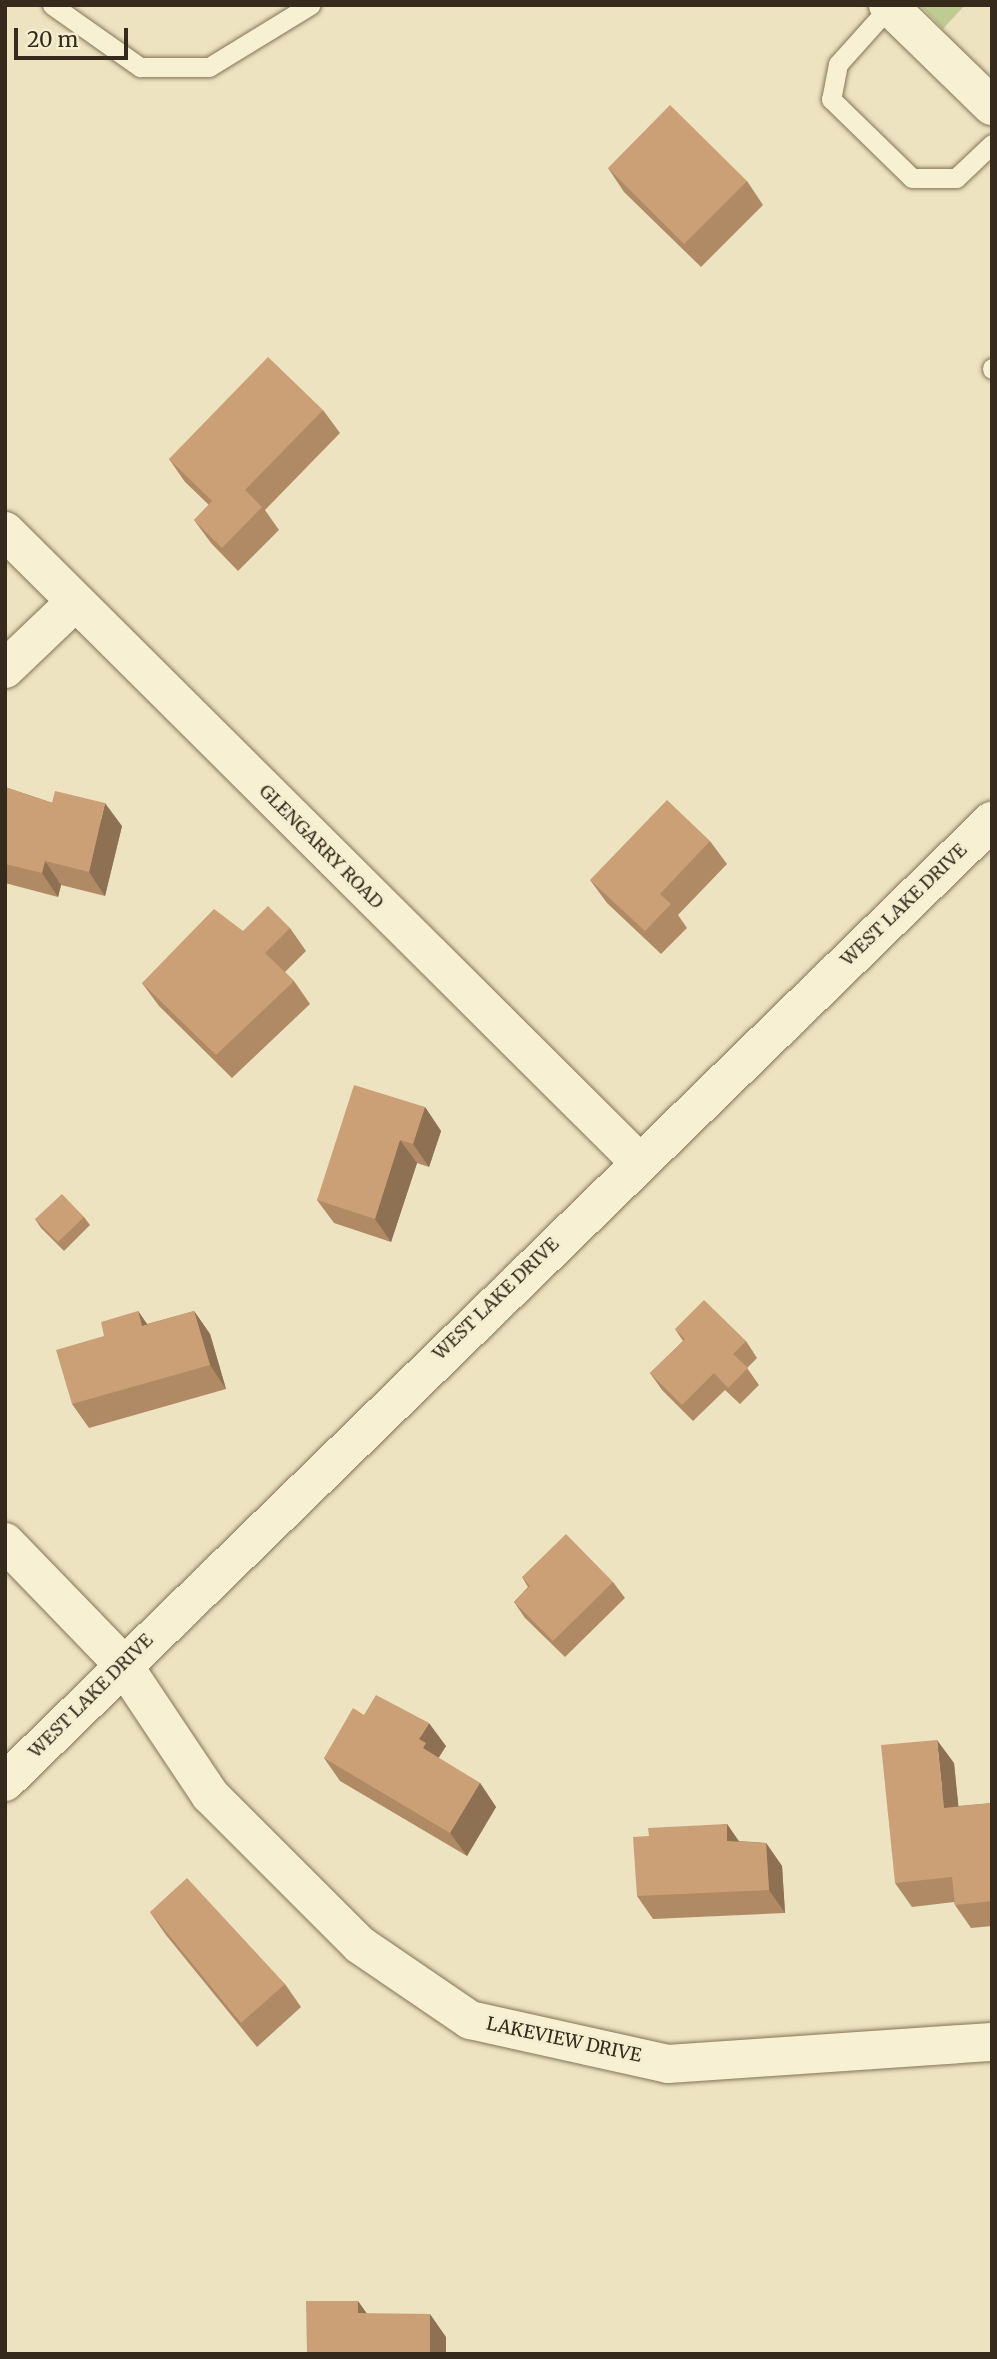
<!DOCTYPE html>
<style>
body{margin:0}
#map{position:relative;width:997px;height:2359px;overflow:hidden;background:#ede3c0;font-family:Merriweather,serif}
div>[style]{position:absolute}
.green>*{inset:0;background:#c0cb94}
.roads{filter:drop-shadow(0 0 2px #857458) drop-shadow(0 0 2px #857458)}
.lane>*{height:19px;margin:-9.5px;padding:0 9.5px;transform-origin:9.5px;border-radius:9.5px;background:#f8f0d2}
.street>*{height:38px;margin:-19px;padding:0 19px;transform-origin:19px;border-radius:19px;background:#f8f0d2}
.secondary>*{height:38px;margin:-19px;padding:0 19px;transform-origin:19px;border-radius:19px;background:#f8f0d2}
.wall>*{inset:0;background:#af8a65}
.shaded-wall>*{inset:0;background:#8e7053}
.building>*{inset:0;background:#cba076}
span{translate:-50% -50%;white-space:nowrap;text-align:center;line-height:1.15;-webkit-text-stroke:5px #f5edcf;paint-order:stroke}
.street-label{font-size:18px;color:#352a1c}
.frame{position:absolute;inset:0;border:7px solid #352a1c;pointer-events:none}
.scale{position:absolute;left:14px;top:28px;width:114px;height:32px;box-sizing:border-box;border:4px solid #352a1c;border-top:0;padding-left:9px;font-size:21px;line-height:24px;white-space:nowrap;color:#352a1c;-webkit-text-stroke:5px #f5edcf;paint-order:stroke}
</style>
<div id="map">
<div class="green">
<div style="clip-path:polygon(920px 5px,965px 5px,943px 29px)"></div>
</div>
<div class="roads">
<div class="lane">
<div style="left:52px;top:5px;width:108px;rotate:35.2deg"></div>
<div style="left:140px;top:67px;width:69px"></div>
<div style="left:209px;top:67px;width:119px;rotate:-31.5deg"></div>
<div style="left:890px;top:6px;width:78px;rotate:131.9deg"></div>
<div style="left:838px;top:64px;width:36px;rotate:101deg"></div>
<div style="left:831px;top:99px;width:113px;rotate:44.3deg"></div>
<div style="left:912px;top:178px;width:44px"></div>
<div style="left:956px;top:178px;width:50px;rotate:-43.4deg"></div>
<div style="left:992px;top:368px;width:1px;rotate:90deg"></div>
</div>
<div class="street">
<div style="left:5px;top:531px;width:893px;rotate:44.86deg"></div>
<div style="left:5px;top:669px;width:97px;rotate:-43.7deg"></div>
<div style="left:5px;top:1542px;width:168px;rotate:46deg"></div>
<div style="left:122px;top:1663px;width:159px;rotate:56.3deg"></div>
<div style="left:210px;top:1795px;width:212px;rotate:45deg"></div>
<div style="left:360px;top:1945px;width:133px;rotate:34.3deg"></div>
<div style="left:470px;top:2020px;width:203px;rotate:12.5deg"></div>
<div style="left:668px;top:2064px;width:325px;rotate:-3.9deg"></div>
</div>
<div class="secondary">
<div style="left:888px;top:5px;width:145px;rotate:44.2deg"></div>
<div style="left:5px;top:1782px;width:1378px;rotate:-44.24deg"></div>
</div>
</div>
<div class="wall">
<div style="clip-path:polygon(608px 168px,747px 181px,763px 205px,701px 267px,624px 192px)"></div>
<div style="clip-path:polygon(323px 410px,340px 433px,265px 510px,279px 530px,238px 571px,211px 543px,194px 520px,209px 505px,185px 482px,169px 459px)"></div>
<div style="clip-path:polygon(5px 787px,122px 826px,105px 896px,61px 885px,58px 897px,5px 883px)"></div>
<div style="clip-path:polygon(710px 841px,727px 864px,678px 915px,687px 928px,661px 954px,607px 903px,590px 880px)"></div>
<div style="clip-path:polygon(290px 928px,306px 951px,285px 972px,294px 981px,310px 1004px,232px 1078px,159px 1006px,142px 983px,243px 931px)"></div>
<div style="clip-path:polygon(425px 1107px,441px 1131px,429px 1167px,417px 1163px,391px 1242px,334px 1223px,317px 1200px)"></div>
<div style="clip-path:polygon(84px 1217px,90px 1225px,64px 1251px,41px 1228px,35px 1219px)"></div>
<div style="clip-path:polygon(138px 1311px,147px 1324px,194px 1311px,210px 1334px,226px 1389px,89px 1428px,72px 1404px)"></div>
<div style="clip-path:polygon(675px 1329px,746px 1341px,757px 1358px,747px 1368px,759px 1385px,740px 1404px,725px 1390px,693px 1421px,662px 1390px,650px 1373px,683px 1341px)"></div>
<div style="clip-path:polygon(522px 1577px,613px 1582px,625px 1598px,565px 1657px,525px 1618px,514px 1602px,528px 1587px)"></div>
<div style="clip-path:polygon(364px 1715px,446px 1746px,438px 1758px,480px 1783px,496px 1807px,467px 1856px,340px 1781px,324px 1758px)"></div>
<div style="clip-path:polygon(954px 1763px,958px 1806px,992px 1803px,992px 1926px,971px 1928px,955px 1905px,954px 1902px,912px 1907px,895px 1883px)"></div>
<div style="clip-path:polygon(727px 1824px,739px 1841px,766px 1843px,782px 1866px,785px 1913px,653px 1919px,637px 1896px,649px 1836px)"></div>
<div style="clip-path:polygon(150px 1912px,285px 1984px,301px 2007px,257px 2047px,166px 1935px)"></div>
</div>
<div class="shaded-wall">
<div style="clip-path:polygon(105px 803px,122px 826px,105px 896px,89px 872px)"></div>
<div style="clip-path:polygon(45px 861px,61px 885px,58px 897px,42px 873px)"></div>
<div style="clip-path:polygon(425px 1107px,441px 1131px,429px 1167px,413px 1144px)"></div>
<div style="clip-path:polygon(400px 1140px,417px 1163px,391px 1242px,375px 1219px)"></div>
<div style="clip-path:polygon(138px 1311px,154px 1334px,142px 1326px)"></div>
<div style="clip-path:polygon(194px 1311px,210px 1334px,226px 1389px,210px 1365px)"></div>
<div style="clip-path:polygon(429px 1723px,446px 1746px,438px 1759px,423px 1748px,419px 1739px)"></div>
<div style="clip-path:polygon(937px 1740px,954px 1763px,961px 1831px,944px 1808px)"></div>
<div style="clip-path:polygon(480px 1783px,496px 1807px,467px 1856px,450px 1833px)"></div>
<div style="clip-path:polygon(727px 1824px,743px 1848px,727px 1841px)"></div>
<div style="clip-path:polygon(766px 1843px,782px 1866px,785px 1913px,769px 1890px)"></div>
<div style="clip-path:polygon(358px 2301px,375px 2325px,358px 2313px)"></div>
<div style="clip-path:polygon(430px 2314px,446px 2337px,446px 2354px,430px 2354px)"></div>
</div>
<div class="building">
<div style="clip-path:polygon(670px 105px,747px 181px,684px 244px,608px 168px)"></div>
<div style="clip-path:polygon(268px 357px,323px 410px,245px 490px,262px 507px,222px 548px,194px 520px,212px 501px,169px 459px)"></div>
<div style="clip-path:polygon(5px 787px,52px 803px,55px 791px,105px 803px,89px 872px,45px 861px,42px 873px,5px 864px)"></div>
<div style="clip-path:polygon(667px 800px,710px 841px,660px 894px,671px 904px,645px 931px,590px 880px)"></div>
<div style="clip-path:polygon(268px 906px,290px 928px,265px 953px,294px 981px,216px 1055px,142px 983px,214px 909px,243px 931px)"></div>
<div style="clip-path:polygon(354px 1085px,425px 1107px,413px 1144px,400px 1140px,375px 1219px,317px 1200px)"></div>
<div style="clip-path:polygon(62px 1194px,84px 1217px,58px 1242px,35px 1219px)"></div>
<div style="clip-path:polygon(704px 1300px,746px 1341px,733px 1354px,748px 1368px,728px 1388px,714px 1373px,682px 1405px,650px 1373px,685px 1339px,675px 1329px)"></div>
<div style="clip-path:polygon(138px 1311px,142px 1326px,194px 1311px,210px 1365px,72px 1404px,56px 1350px,104px 1336px,101px 1322px)"></div>
<div style="clip-path:polygon(566px 1534px,613px 1582px,553px 1641px,514px 1602px,530px 1586px,522px 1577px)"></div>
<div style="clip-path:polygon(376px 1695px,429px 1723px,419px 1739px,426px 1743px,423px 1748px,480px 1783px,450px 1833px,324px 1758px,353px 1708px,364px 1715px)"></div>
<div style="clip-path:polygon(937px 1740px,944px 1808px,992px 1803px,992px 1901px,955px 1905px,952px 1877px,895px 1883px,881px 1745px)"></div>
<div style="clip-path:polygon(727px 1824px,727px 1841px,766px 1843px,769px 1890px,637px 1896px,633px 1837px,649px 1836px,648px 1828px)"></div>
<div style="clip-path:polygon(187px 1878px,285px 1984px,241px 2023px,150px 1912px)"></div>
<div style="clip-path:polygon(306px 2301px,358px 2301px,358px 2313px,430px 2314px,430px 2354px,307px 2354px)"></div>
<div style="clip-path:polygon(577px 2352px,578px 2354px,556px 2354px)"></div>
</div>
<div class="street-label">
<span style="left:321px;top:847px;rotate:45deg">GLENGARRY ROAD</span>
<span style="left:904px;top:905px;rotate:-44deg">WEST LAKE DRIVE</span>
<span style="left:496px;top:1299px;rotate:-44deg">WEST LAKE DRIVE</span>
<span style="left:91px;top:1696px;rotate:-45deg">WEST LAKE DRIVE</span>
<span style="left:564px;top:2040px;rotate:12deg">LAKEVIEW DRIVE</span>
</div>
<div class="frame"></div>
<div class="scale">20 m</div>
</div>
